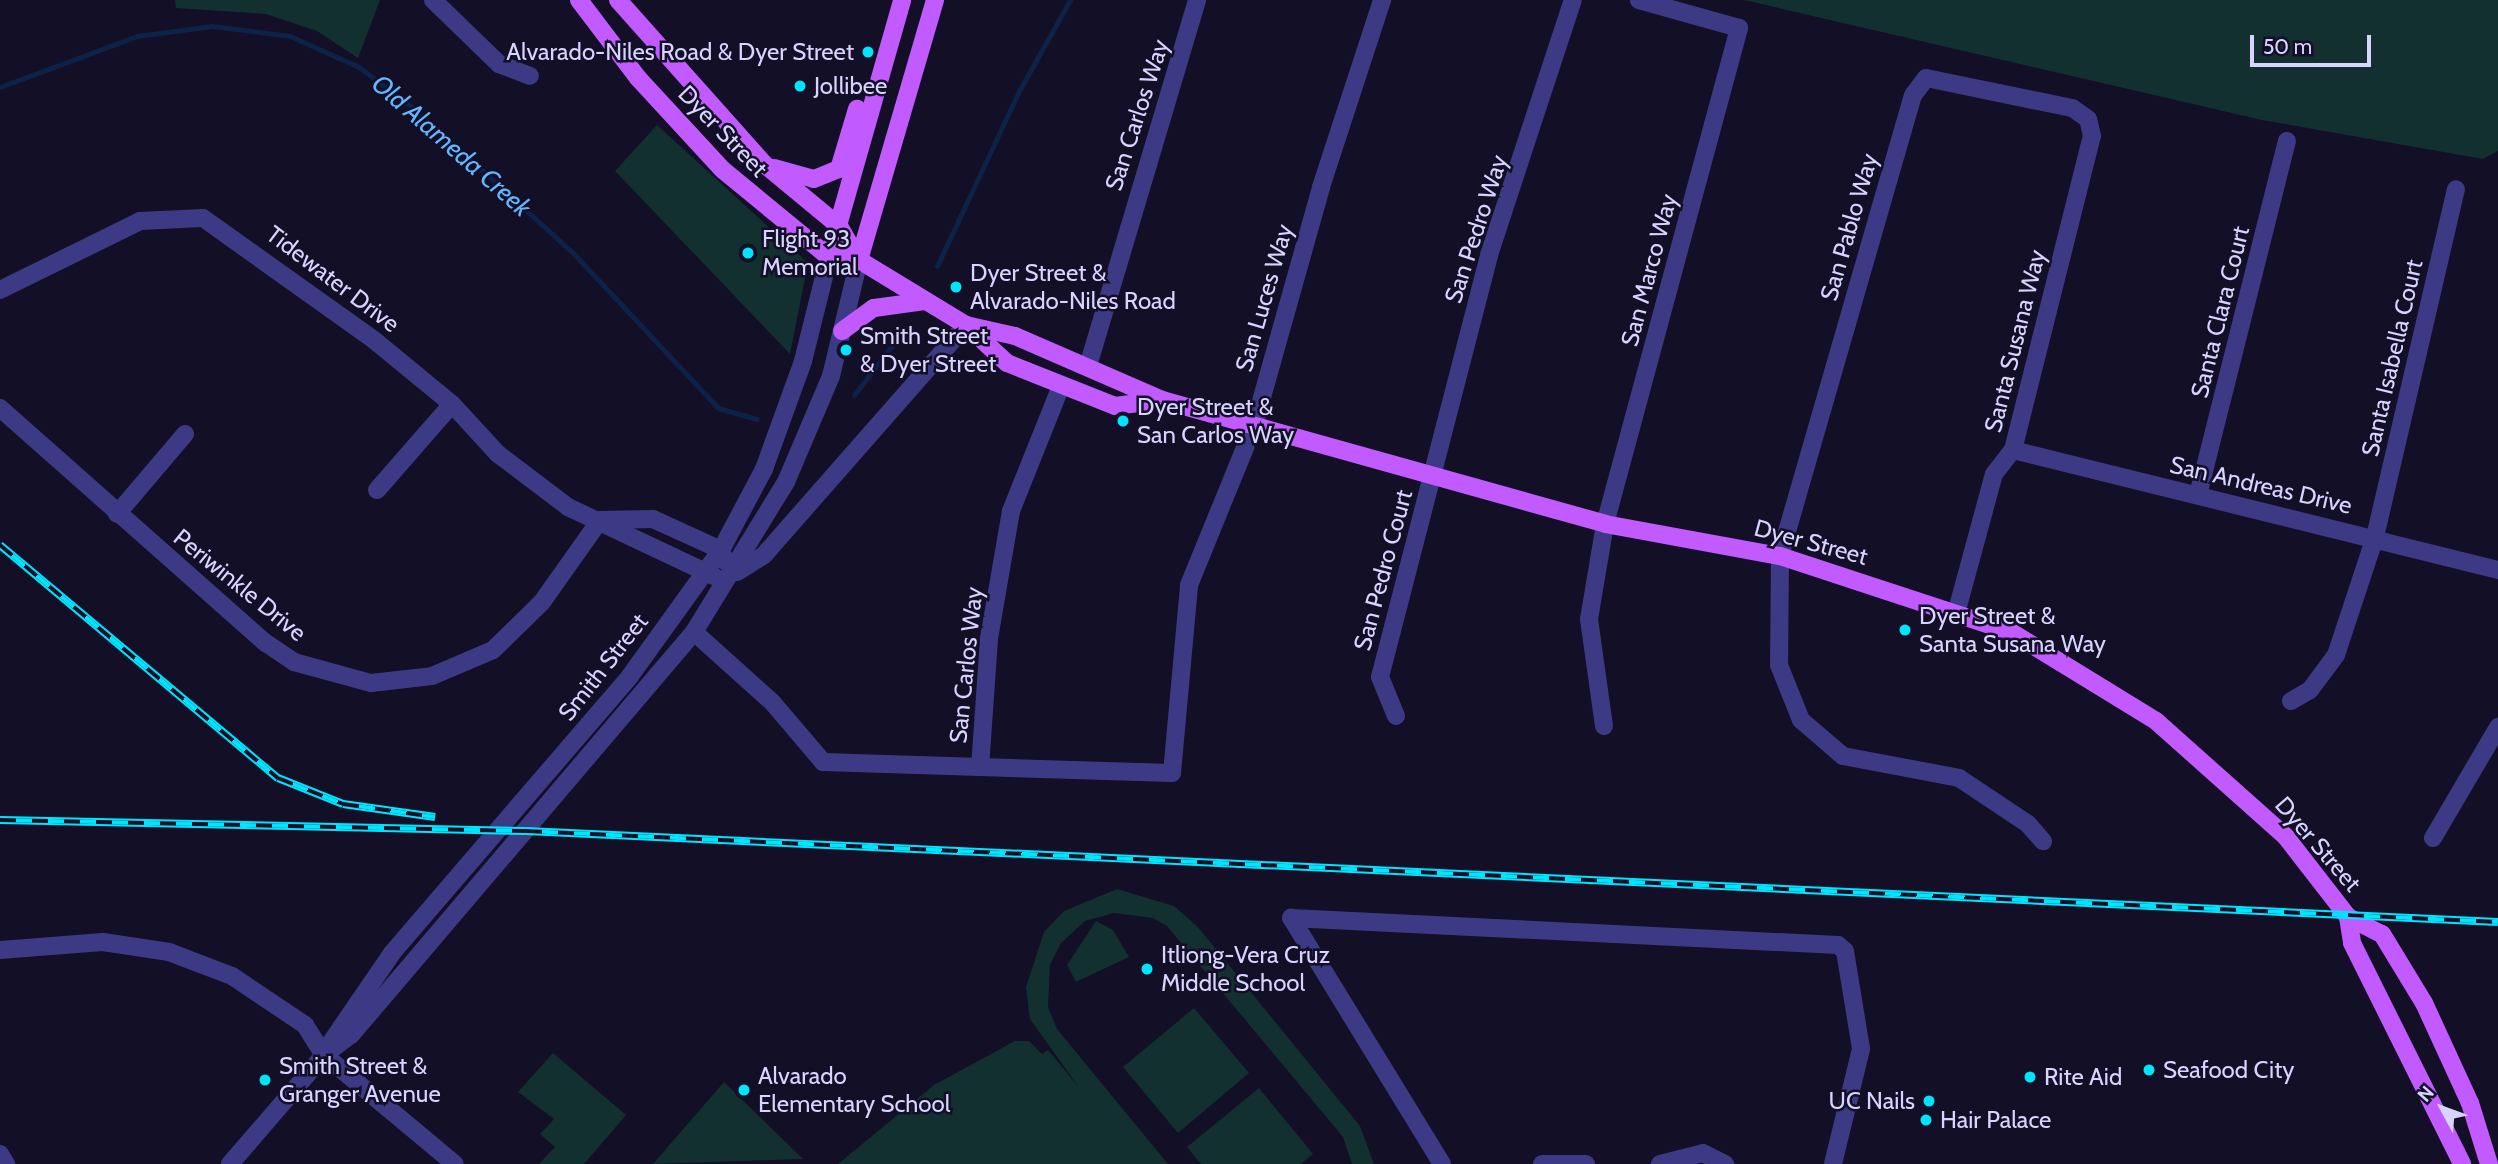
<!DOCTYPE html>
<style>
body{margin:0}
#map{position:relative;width:2498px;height:1164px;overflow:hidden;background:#130f26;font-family:Cabin,sans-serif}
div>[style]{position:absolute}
.green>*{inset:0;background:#12302f}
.stream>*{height:5px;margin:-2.5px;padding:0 2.5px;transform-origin:2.5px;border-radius:2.5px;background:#0c2248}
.minor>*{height:18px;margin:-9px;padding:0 9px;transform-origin:9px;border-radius:9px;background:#3d3a85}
.major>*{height:18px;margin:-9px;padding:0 9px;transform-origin:9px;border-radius:9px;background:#c25bff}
.rail>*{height:8px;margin-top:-4px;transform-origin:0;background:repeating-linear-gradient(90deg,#130f26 0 16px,#00e5ff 0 32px);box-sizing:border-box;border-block:2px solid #00e5ff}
.dots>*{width:19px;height:19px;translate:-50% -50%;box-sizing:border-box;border:4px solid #130f26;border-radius:50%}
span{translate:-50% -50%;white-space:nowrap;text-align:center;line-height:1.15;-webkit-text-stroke:5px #130f26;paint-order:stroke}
.poi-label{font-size:24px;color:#d9d4ff}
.right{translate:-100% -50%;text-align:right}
.left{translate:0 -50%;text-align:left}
.street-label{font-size:24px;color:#d9d4ff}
.water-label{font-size:26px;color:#62b6ff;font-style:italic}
.north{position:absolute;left:2407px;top:1073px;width:70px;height:70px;-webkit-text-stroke:5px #130f26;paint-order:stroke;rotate:311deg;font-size:19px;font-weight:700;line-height:28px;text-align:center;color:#d9d4ff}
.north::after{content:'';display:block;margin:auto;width:24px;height:32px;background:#d9d4ff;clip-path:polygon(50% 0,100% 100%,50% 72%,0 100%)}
.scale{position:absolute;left:2250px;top:35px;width:121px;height:32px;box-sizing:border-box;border:4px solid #d9d4ff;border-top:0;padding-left:9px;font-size:21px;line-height:24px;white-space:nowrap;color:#d9d4ff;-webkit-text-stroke:5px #130f26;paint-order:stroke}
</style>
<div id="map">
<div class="green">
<div style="clip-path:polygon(175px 0,380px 0,358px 58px,317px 31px,266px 14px,176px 8px)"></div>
<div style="clip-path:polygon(1744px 0,2498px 0,2498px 151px,2483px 159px,2262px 120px)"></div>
<div style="clip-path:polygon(657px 125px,808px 263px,790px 354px,615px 171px)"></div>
<div style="clip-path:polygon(1117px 889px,1174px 906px,1197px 926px,1360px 1126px,1374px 1164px,1352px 1164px,1343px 1137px,1167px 926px,1153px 918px,1114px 913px,1085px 921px,1061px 943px,1050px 965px,1048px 1007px,1057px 1029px,1168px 1164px,838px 1164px,934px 1085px,1015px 1041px,1029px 1041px,1042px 1054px,1048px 1050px,1078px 1086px,1030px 1019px,1026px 987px,1044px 932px,1064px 911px)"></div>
<div style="clip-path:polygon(1096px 921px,1113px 930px,1129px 957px,1076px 982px,1067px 965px)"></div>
<div style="clip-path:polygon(1194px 1008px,1249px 1073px,1178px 1133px,1123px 1067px)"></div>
<div style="clip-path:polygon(553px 1053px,626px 1115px,584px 1164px,539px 1164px,555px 1147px,540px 1134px,554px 1119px,518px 1092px)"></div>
<div style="clip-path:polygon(724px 1082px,803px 1159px,653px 1164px)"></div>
<div style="clip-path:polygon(1259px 1088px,1313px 1154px,1301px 1164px,1201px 1164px,1187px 1147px)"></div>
</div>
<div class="stream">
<div style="left:0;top:87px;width:146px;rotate:-20.4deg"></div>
<div style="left:137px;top:36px;width:76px;rotate:-7.6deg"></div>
<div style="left:212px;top:26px;width:79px;rotate:7.3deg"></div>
<div style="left:290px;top:36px;width:76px;rotate:24.2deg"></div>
<div style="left:359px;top:67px;width:73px;rotate:37.2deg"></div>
<div style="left:417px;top:111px;width:214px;rotate:42.3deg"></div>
<div style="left:575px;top:255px;width:209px;rotate:46.9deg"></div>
<div style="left:718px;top:408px;width:40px;rotate:16deg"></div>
<div style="left:937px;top:266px;width:193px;rotate:-64.9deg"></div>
<div style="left:1019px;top:91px;width:104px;rotate:-60.7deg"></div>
<div style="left:854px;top:395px;width:77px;rotate:-52.4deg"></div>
</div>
<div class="minor">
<div style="left:433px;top:0;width:92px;rotate:44.1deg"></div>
<div style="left:499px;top:64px;width:33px;rotate:21deg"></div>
<div style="left:0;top:290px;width:156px;rotate:-26.2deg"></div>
<div style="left:140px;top:221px;width:63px;rotate:-2.7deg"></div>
<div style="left:203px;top:218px;width:210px;rotate:35.5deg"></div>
<div style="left:374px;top:340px;width:101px;rotate:39.4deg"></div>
<div style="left:452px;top:404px;width:68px;rotate:47.4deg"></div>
<div style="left:498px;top:454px;width:88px;rotate:37.1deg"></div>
<div style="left:568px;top:507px;width:161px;rotate:25.3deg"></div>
<div style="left:1088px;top:366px;width:382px;rotate:-73.4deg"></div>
<div style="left:1061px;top:386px;width:135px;rotate:111.8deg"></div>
<div style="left:1011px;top:511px;width:130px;rotate:99.8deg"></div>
<div style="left:989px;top:639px;width:128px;rotate:94deg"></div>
<div style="left:980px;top:767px;width:192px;rotate:1.8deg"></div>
<div style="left:1172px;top:773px;width:189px;rotate:-84.8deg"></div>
<div style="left:1189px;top:585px;width:172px;rotate:-67.8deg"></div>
<div style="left:1254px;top:426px;width:248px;rotate:-74.3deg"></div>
<div style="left:1321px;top:187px;width:197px;rotate:-71.9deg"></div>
<div style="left:0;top:408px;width:355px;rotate:41.5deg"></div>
<div style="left:266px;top:643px;width:34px;rotate:34deg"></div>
<div style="left:294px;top:662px;width:80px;rotate:15.3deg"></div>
<div style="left:371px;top:683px;width:61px;rotate:-6.5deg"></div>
<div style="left:432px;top:676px;width:66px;rotate:-23.1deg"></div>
<div style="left:493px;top:650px;width:69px;rotate:-44.4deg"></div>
<div style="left:542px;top:602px;width:100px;rotate:-54.7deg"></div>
<div style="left:2013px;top:450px;width:500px;rotate:13.9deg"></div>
<div style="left:377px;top:490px;width:114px;rotate:-48.9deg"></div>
<div style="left:2198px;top:495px;width:365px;rotate:-75.9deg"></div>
<div style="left:117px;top:514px;width:105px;rotate:-49.6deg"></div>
<div style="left:600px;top:520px;width:53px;rotate:-1.1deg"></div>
<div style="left:653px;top:519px;width:75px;rotate:24.5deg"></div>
<div style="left:721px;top:550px;width:12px;rotate:70deg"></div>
<div style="left:737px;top:572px;width:32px;rotate:-32deg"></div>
<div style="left:764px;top:555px;width:306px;rotate:-48.7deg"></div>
<div style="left:1957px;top:610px;width:141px;rotate:-74.8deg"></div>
<div style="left:1994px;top:474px;width:31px;rotate:-52deg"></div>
<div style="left:2013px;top:450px;width:324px;rotate:-75.9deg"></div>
<div style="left:2092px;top:136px;width:17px;rotate:-103deg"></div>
<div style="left:2088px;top:119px;width:19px;rotate:-145deg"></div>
<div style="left:2072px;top:108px;width:149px;rotate:-168.4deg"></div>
<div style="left:1926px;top:78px;width:21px;rotate:127deg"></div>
<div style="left:1913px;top:95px;width:480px;rotate:106.1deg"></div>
<div style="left:1780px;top:556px;width:109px;rotate:90.5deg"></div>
<div style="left:1779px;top:665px;width:59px;rotate:68.2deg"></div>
<div style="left:1801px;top:720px;width:55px;rotate:40.6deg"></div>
<div style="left:1843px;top:756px;width:118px;rotate:10.7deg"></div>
<div style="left:1959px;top:778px;width:83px;rotate:33.7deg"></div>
<div style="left:2028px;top:824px;width:23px;rotate:49deg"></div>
<div style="left:694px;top:632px;width:105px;rotate:41.9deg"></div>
<div style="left:772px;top:702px;width:79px;rotate:49.6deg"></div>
<div style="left:823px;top:762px;width:157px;rotate:1.8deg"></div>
<div style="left:2291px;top:701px;width:22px;rotate:-30deg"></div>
<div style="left:2310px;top:690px;width:44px;rotate:-53.4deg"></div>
<div style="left:2336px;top:655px;width:124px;rotate:-71.7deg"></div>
<div style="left:2375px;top:537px;width:357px;rotate:-76.9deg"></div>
<div style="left:1396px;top:716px;width:42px;rotate:-112.3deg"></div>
<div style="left:1380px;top:677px;width:436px;rotate:-75.5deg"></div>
<div style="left:1489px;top:255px;width:268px;rotate:-71.8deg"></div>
<div style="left:1604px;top:726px;width:108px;rotate:-98deg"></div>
<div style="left:1589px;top:619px;width:96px;rotate:-80.4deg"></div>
<div style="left:1605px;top:524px;width:514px;rotate:-74.88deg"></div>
<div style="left:1739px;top:28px;width:104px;rotate:-164.4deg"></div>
<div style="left:2433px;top:838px;width:129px;rotate:-59.6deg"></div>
<div style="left:0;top:950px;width:103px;rotate:-4.4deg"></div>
<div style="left:103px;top:942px;width:67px;rotate:8.6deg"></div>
<div style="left:169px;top:952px;width:67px;rotate:20.9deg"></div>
<div style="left:232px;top:976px;width:88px;rotate:33.9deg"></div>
<div style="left:305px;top:1025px;width:36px;rotate:58deg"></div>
<div style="left:324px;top:1055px;width:170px;rotate:39.8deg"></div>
<div style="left:325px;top:1051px;width:119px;rotate:-55.6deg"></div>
<div style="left:392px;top:953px;width:365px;rotate:-49.3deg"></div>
<div style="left:630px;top:676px;width:155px;rotate:-54.2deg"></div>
<div style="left:721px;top:550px;width:92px;rotate:-62deg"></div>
<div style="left:764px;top:469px;width:115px;rotate:-70.1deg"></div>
<div style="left:803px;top:361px;width:107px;rotate:-76deg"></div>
<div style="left:0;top:1154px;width:12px;rotate:59deg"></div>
<div style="left:230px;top:1164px;width:144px;rotate:-49.2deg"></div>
<div style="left:324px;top:1055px;width:34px;rotate:-37deg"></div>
<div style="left:351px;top:1035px;width:529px;rotate:-49.6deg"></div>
<div style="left:694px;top:632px;width:176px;rotate:-58.5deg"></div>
<div style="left:786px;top:482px;width:115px;rotate:-67deg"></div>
<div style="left:831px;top:376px;width:119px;rotate:-76.4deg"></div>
<div style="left:1442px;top:1164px;width:289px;rotate:-121.5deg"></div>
<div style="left:1291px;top:918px;width:548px;rotate:2.83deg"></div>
<div style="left:1838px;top:945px;width:9px;rotate:41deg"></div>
<div style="left:1845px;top:951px;width:99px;rotate:80.7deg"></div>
<div style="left:1861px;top:1049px;width:118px;rotate:103.7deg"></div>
<div style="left:1542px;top:1164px;width:44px"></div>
<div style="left:1660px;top:1164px;width:44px;rotate:-14.3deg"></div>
<div style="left:1703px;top:1153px;width:25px;rotate:27deg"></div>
</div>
<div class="major">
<div style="left:579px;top:0;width:98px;rotate:52.9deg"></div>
<div style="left:638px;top:78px;width:125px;rotate:47.3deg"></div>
<div style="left:723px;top:170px;width:137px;rotate:39.4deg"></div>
<div style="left:829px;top:257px;width:30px;rotate:6deg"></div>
<div style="left:618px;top:0;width:220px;rotate:48.3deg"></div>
<div style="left:764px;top:164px;width:97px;rotate:39.6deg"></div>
<div style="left:839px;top:226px;width:39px;rotate:60deg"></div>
<div style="left:859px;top:260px;width:125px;rotate:31.3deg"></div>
<div style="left:966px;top:325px;width:56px;rotate:42.8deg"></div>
<div style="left:1007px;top:363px;width:116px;rotate:21.7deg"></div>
<div style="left:1115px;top:406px;width:47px;rotate:-7.3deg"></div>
<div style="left:774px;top:168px;width:41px;rotate:15.4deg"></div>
<div style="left:814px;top:179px;width:27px;rotate:-22deg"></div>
<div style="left:839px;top:169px;width:63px;rotate:-73.3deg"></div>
<div style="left:829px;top:257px;width:267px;rotate:-74.1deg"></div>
<div style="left:859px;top:260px;width:271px;rotate:-73.7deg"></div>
<div style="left:966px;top:325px;width:50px;rotate:12.7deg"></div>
<div style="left:1015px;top:336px;width:160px;rotate:23.5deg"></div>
<div style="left:1162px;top:400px;width:460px;rotate:15.6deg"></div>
<div style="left:1605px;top:524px;width:178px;rotate:10.4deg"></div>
<div style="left:1780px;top:556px;width:243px;rotate:18.2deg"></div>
<div style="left:2011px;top:632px;width:170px;rotate:31.5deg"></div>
<div style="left:2156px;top:721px;width:174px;rotate:41.7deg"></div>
<div style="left:2286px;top:837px;width:101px;rotate:52.2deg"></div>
<div style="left:2348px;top:917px;width:26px;rotate:81deg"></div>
<div style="left:2352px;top:943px;width:247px;rotate:63.5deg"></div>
<div style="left:842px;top:331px;width:39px;rotate:-36deg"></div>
<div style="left:874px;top:308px;width:51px;rotate:-7.8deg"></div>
<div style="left:2348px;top:917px;width:38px;rotate:27deg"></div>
<div style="left:2382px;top:934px;width:81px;rotate:58.7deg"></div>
<div style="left:2424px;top:1003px;width:110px;rotate:65.3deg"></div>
<div style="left:2470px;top:1103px;width:64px;rotate:72.7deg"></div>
</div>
<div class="rail">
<div style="left:0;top:545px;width:363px;rotate:40deg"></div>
<div style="left:278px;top:778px;width:70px;rotate:21.8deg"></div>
<div style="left:343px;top:804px;width:93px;rotate:8deg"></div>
<div style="left:0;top:820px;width:526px;rotate:1.2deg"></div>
<div style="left:526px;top:831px;width:1974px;rotate:2.64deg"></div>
</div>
<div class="dots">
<div style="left:868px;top:52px;background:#00e5ff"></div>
<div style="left:800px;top:86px;background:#00e5ff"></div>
<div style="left:748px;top:253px;background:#00e5ff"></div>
<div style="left:956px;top:287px;background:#00e5ff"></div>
<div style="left:846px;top:350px;background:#00e5ff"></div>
<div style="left:1123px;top:421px;background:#00e5ff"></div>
<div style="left:1905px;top:630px;background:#00e5ff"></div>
<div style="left:1147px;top:969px;background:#00e5ff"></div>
<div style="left:2149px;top:1070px;background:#00e5ff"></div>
<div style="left:2030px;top:1077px;background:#00e5ff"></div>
<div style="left:265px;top:1080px;background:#00e5ff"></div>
<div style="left:744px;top:1090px;background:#00e5ff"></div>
<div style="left:1929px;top:1101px;background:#00e5ff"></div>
<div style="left:1926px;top:1120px;background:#00e5ff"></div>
</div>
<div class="poi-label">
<span class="right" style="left:854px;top:52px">Alvarado-Niles Road &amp; Dyer Street</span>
<span class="left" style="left:814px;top:86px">Jollibee</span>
<span class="left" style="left:762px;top:253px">Flight 93<br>Memorial</span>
<span class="left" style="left:970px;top:287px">Dyer Street &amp;<br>Alvarado-Niles Road</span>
<span class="left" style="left:860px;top:350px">Smith Street<br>&amp; Dyer Street</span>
<span class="left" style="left:1137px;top:421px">Dyer Street &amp;<br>San Carlos Way</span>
<span class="left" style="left:1919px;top:630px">Dyer Street &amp;<br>Santa Susana Way</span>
<span class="left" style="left:1161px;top:969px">Itliong-Vera Cruz<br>Middle School</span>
<span class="left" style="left:279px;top:1080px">Smith Street &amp;<br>Granger Avenue</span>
<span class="left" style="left:2163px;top:1070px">Seafood City</span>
<span class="left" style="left:758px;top:1090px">Alvarado<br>Elementary School</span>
<span class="left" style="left:2044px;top:1077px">Rite Aid</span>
<span class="right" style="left:1915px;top:1101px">UC Nails</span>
<span class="left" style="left:1940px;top:1120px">Hair Palace</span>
</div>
<div class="street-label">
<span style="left:1137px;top:115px;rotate:-72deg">San Carlos Way</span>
<span style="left:723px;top:131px;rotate:46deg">Dyer Street</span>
<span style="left:1849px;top:227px;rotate:-74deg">San Pablo Way</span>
<span style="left:1476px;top:229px;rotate:-72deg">San Pedro Way</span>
<span style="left:1649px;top:270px;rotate:-75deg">San Marco Way</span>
<span style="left:333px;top:279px;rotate:37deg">Tidewater Drive</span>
<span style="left:1264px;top:298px;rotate:-74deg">San Luces Way</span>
<span style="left:2220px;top:312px;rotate:-76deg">Santa Clara Court</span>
<span style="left:2015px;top:341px;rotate:-76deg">Santa Susana Way</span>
<span style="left:2392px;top:358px;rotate:-77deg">Santa Isabella Court</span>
<span style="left:2261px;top:485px;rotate:13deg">San Andreas Drive</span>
<span style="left:1811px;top:542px;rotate:15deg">Dyer Street</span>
<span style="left:1383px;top:570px;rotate:-75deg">San Pedro Court</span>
<span style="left:240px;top:585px;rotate:39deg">Periwinkle Drive</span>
<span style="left:966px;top:665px;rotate:-84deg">San Carlos Way</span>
<span style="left:603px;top:667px;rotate:-52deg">Smith Street</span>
<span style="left:2318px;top:844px;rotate:49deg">Dyer Street</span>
</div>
<div class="water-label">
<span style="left:451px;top:146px;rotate:41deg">Old Alameda Creek</span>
</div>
<div class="north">N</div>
<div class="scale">50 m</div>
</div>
